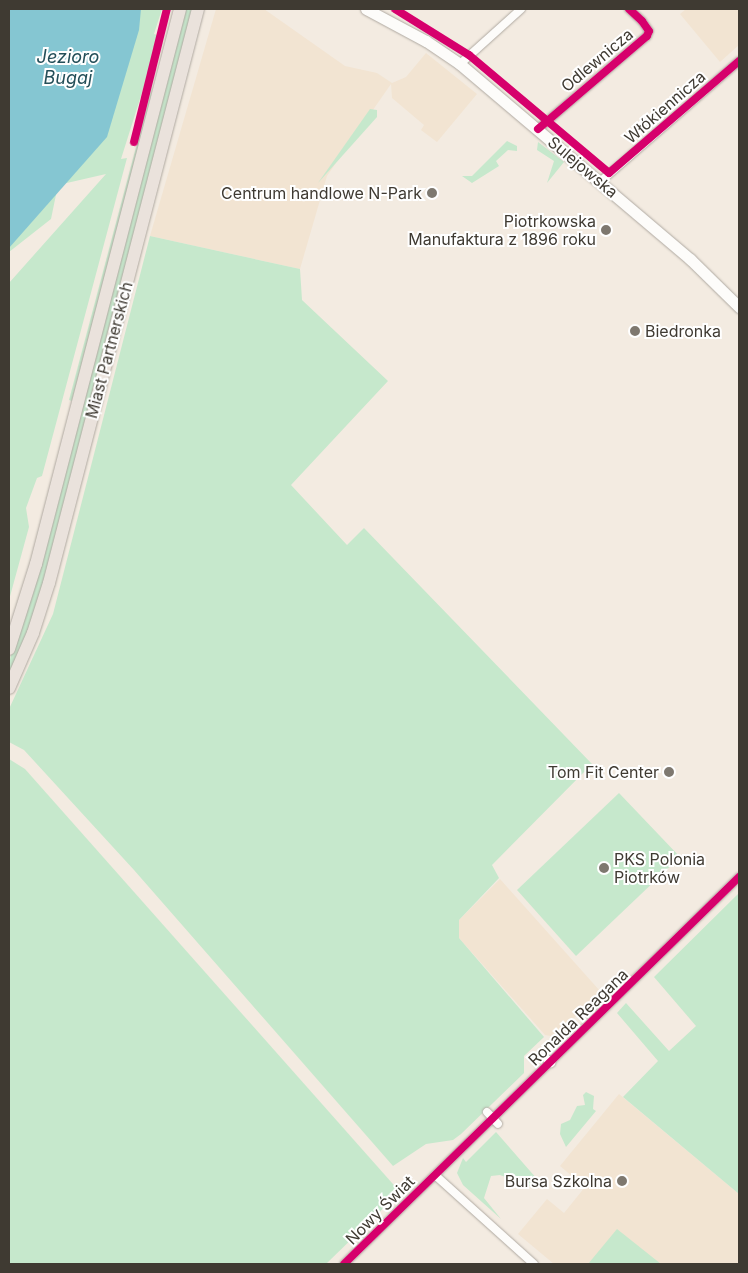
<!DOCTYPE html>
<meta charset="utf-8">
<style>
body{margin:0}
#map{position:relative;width:748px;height:1273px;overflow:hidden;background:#f3ebe1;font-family:Inter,sans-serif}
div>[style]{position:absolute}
.built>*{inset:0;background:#f2e4d2}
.green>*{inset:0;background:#c6e8cc}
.water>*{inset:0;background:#85c6d2}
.roads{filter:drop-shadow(0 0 1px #afa9a1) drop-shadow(0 0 1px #afa9a1)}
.street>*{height:8px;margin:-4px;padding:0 4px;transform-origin:4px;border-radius:4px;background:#fdfcfa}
.secondary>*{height:11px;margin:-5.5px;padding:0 5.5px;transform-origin:5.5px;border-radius:5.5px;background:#fdfcfa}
.primary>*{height:12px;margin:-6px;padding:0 6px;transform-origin:6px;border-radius:6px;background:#eae2dc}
.cycleway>*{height:8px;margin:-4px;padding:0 4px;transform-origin:4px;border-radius:4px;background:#d6006c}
.dots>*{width:14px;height:14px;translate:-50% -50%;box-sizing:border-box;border:2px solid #fff;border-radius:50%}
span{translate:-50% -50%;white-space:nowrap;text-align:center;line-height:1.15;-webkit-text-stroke:4px #fff;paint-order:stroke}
.street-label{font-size:16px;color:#3f3a32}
.poi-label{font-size:16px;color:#3f3a32}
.right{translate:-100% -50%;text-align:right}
.left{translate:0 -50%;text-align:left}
.water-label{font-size:18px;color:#244f59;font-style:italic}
.frame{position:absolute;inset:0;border:10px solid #3f3a32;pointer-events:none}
</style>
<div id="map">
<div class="built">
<div style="clip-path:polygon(216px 9px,264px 9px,345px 66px,377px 73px,392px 83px,406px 77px,426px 53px,477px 94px,437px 142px,421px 130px,424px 125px,392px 98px,391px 84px,327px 176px,300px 269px,150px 236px)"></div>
<div style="clip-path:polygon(686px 9px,739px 9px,739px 45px,720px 62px,680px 14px)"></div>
<div style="clip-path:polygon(500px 879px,600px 991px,556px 1037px,545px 1035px,459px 938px,459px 920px)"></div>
<div style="clip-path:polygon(619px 1094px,739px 1194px,739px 1264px,554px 1264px,518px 1234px,547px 1199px,564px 1213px,585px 1187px,560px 1166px)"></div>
</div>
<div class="green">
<div style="clip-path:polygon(9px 9px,162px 9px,154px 34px,157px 35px,145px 83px,121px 159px,127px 158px,42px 476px,37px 478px,26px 508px,29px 527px,9px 600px,9px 283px,106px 174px,58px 185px,51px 219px,9px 252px)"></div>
<div style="clip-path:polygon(185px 9px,193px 9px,45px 576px,28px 634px,9px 676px,9px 663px)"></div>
<div style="clip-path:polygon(152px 87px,151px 100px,72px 401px,69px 400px)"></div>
<div style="clip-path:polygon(370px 109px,377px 110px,377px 117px,318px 183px)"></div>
<div style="clip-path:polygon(507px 141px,517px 146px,517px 151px,508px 150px,496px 161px,499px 166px,472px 183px,462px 176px,472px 176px)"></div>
<div style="clip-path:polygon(538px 142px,564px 162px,547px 183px,554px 161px,537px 150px)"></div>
<div style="clip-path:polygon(150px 236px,300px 269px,302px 300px,388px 381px,291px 485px,347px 545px,364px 528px,592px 764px,492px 865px,499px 878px,459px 920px,459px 938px,544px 1037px,524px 1056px,524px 1073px,461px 1134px,453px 1140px,426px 1144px,393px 1166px,134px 870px,24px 750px,9px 742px,9px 709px,53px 614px)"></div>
<div style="clip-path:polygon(9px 759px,25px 769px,400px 1192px,326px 1264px,9px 1264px)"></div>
<div style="clip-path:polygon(619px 793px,680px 857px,576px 956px,517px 890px)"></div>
<div style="clip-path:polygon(739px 893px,739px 1194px,623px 1097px,658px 1061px,617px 1013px,626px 1003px,669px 1051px,696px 1026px,654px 977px)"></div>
<div style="clip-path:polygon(586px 1092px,594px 1096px,593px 1109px,596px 1111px,566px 1147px,560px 1134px,561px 1124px,570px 1120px,577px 1106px,585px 1105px,583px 1095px)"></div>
<div style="clip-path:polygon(496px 1132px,537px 1179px,530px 1186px,500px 1175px,491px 1176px,484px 1198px,501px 1219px,463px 1185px,457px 1173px,463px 1158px,466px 1162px)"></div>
<div style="clip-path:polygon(617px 1229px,661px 1264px,588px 1264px)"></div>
</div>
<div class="water">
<div style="clip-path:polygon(9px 9px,141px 9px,139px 30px,107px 137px,9px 248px)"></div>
</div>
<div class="roads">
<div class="street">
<div style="left:460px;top:64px;width:82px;rotate:-42deg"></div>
<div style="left:538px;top:129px;width:143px;rotate:-40.5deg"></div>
<div style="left:647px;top:36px;width:5px;rotate:-68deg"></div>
<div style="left:649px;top:31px;width:12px;rotate:-125deg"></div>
<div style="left:642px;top:21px;width:18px;rotate:-137deg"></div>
<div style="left:601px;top:181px;width:183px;rotate:-41deg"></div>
<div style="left:542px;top:1054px;width:13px;rotate:45deg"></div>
<div style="left:487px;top:1112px;width:16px;rotate:47deg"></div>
<div style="left:435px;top:1175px;width:133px;rotate:42deg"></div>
<div style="left:344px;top:1264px;width:553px;rotate:-44.41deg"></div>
</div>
<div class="secondary">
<div style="left:366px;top:9px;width:68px;rotate:28.1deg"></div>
<div style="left:426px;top:41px;width:41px;rotate:34.1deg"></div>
<div style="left:460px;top:64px;width:302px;rotate:40.3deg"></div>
<div style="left:690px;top:259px;width:69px;rotate:44.4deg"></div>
</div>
<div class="primary">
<div style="left:9px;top:649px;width:89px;rotate:-72.4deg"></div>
<div style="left:36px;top:564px;width:573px;rotate:-75.45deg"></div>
<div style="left:9px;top:688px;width:60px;rotate:-66.4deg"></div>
<div style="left:33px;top:633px;width:52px;rotate:-72.3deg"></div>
<div style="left:49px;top:583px;width:593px;rotate:-75.45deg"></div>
</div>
</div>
<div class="cycleway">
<div style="left:395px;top:9px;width:87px;rotate:31.9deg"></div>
<div style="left:469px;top:55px;width:183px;rotate:40.1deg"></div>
<div style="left:609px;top:173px;width:172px;rotate:-40.7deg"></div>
<div style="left:538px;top:129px;width:143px;rotate:-40.5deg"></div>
<div style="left:647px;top:36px;width:5px;rotate:-68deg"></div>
<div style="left:649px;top:31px;width:12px;rotate:-125deg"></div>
<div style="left:642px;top:21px;width:18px;rotate:-137deg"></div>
<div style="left:134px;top:142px;width:137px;rotate:-76.1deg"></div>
<div style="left:344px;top:1264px;width:553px;rotate:-44.41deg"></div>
</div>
<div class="dots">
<div style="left:432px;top:193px;background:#7e786f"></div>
<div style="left:606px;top:230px;background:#7e786f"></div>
<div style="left:635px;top:331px;background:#7e786f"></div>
<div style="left:669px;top:772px;background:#7e786f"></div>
<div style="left:604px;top:868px;background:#7e786f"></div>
<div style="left:622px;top:1181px;background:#7e786f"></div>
</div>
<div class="street-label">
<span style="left:597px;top:60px;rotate:-40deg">Odlewnicza</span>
<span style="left:665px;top:107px;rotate:-41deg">Włókiennicza</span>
<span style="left:583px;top:167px;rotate:40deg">Sulejowska</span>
<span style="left:109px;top:350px;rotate:-75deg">Miast Partnerskich</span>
<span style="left:578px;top:1017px;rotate:-44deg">Ronalda Reagana</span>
<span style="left:380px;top:1210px;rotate:-45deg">Nowy Świat</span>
</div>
<div class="poi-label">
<span class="right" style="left:422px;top:193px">Centrum handlowe N-Park</span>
<span class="right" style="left:596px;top:230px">Piotrkowska<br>Manufaktura z 1896 roku</span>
<span class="left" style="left:645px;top:331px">Biedronka</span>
<span class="right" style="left:659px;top:772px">Tom Fit Center</span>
<span class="left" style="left:614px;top:868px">PKS Polonia<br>Piotrków</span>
<span class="right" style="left:612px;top:1181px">Bursa Szkolna</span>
</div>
<div class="water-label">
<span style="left:68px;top:68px">Jezioro<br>Bugaj</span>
</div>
<div class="frame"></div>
</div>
